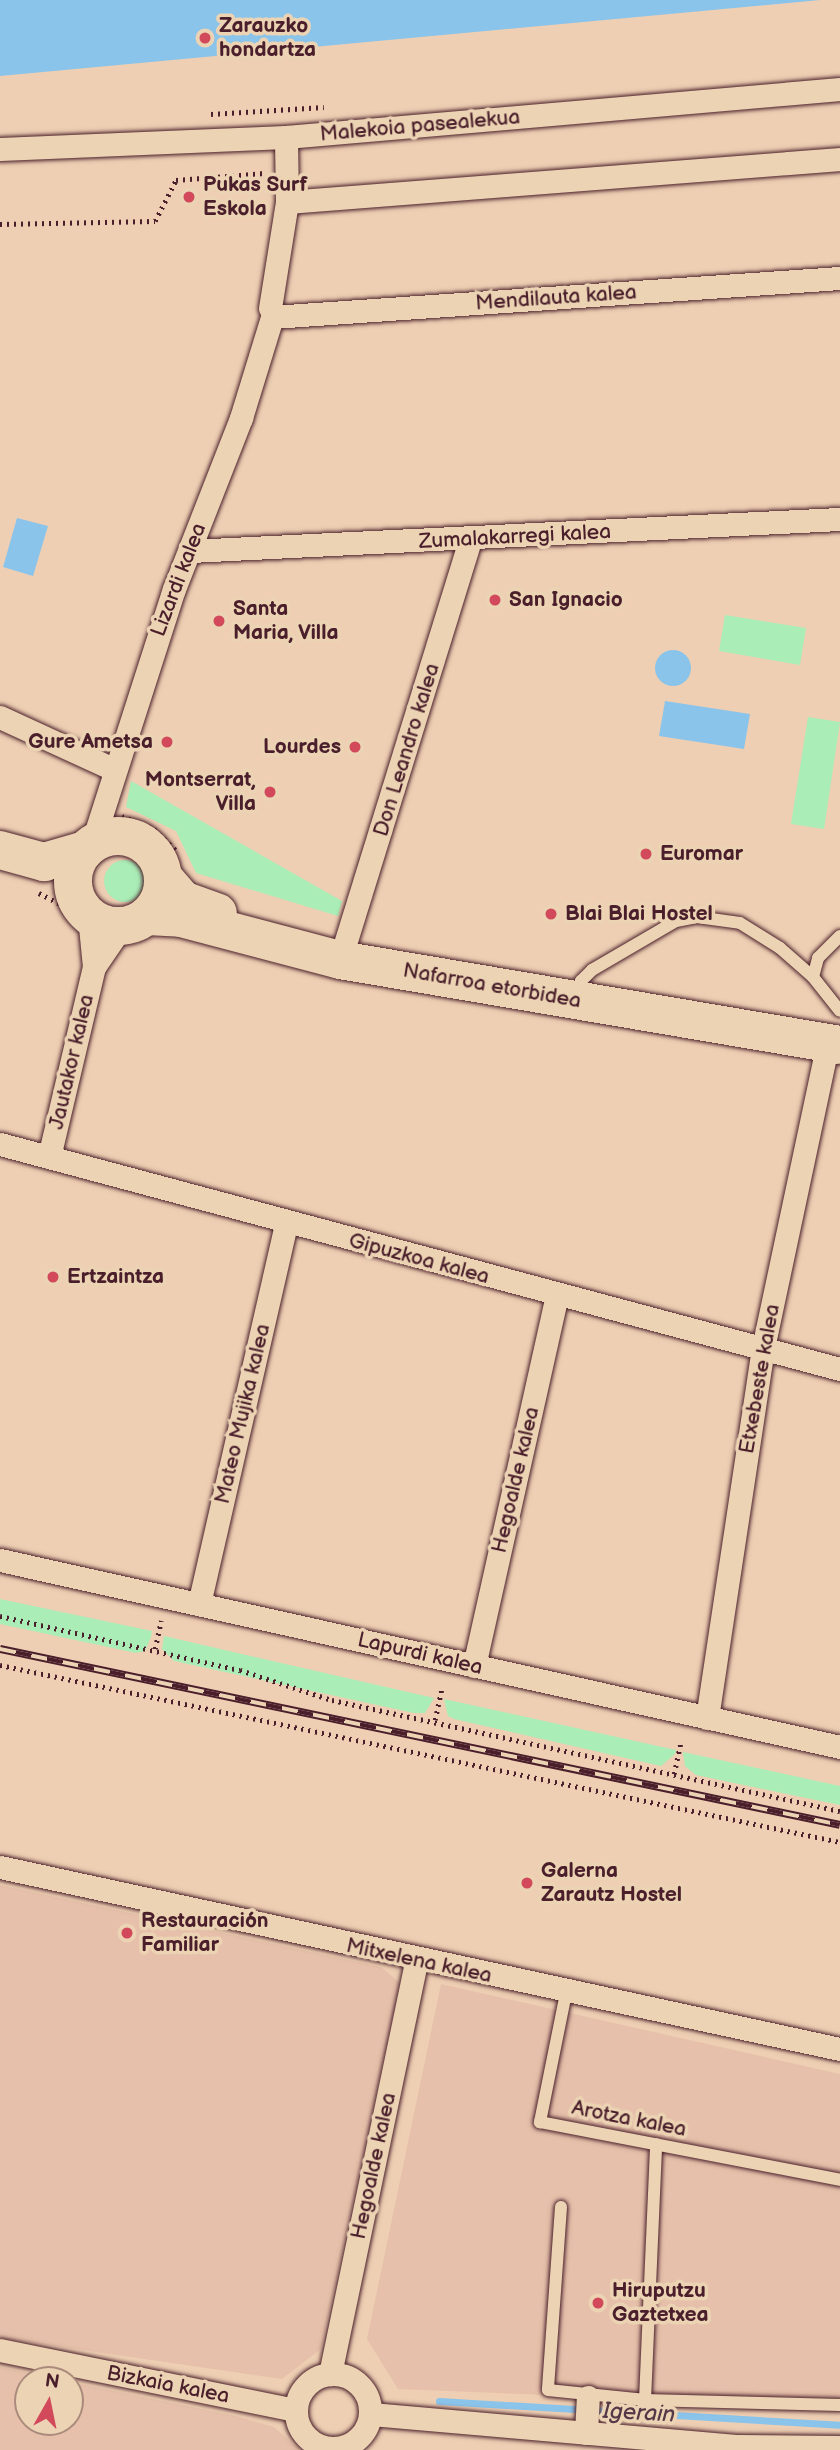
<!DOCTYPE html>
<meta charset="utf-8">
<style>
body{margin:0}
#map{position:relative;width:840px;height:2450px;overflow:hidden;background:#eecfb3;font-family:"Balsamiq Sans",sans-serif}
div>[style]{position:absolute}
.built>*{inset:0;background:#e6c0aa}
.green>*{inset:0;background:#aaedb7}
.round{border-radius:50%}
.water>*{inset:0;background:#8bc4ea}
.stream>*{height:7px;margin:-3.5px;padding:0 3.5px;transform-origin:3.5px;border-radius:3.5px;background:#8bc4ea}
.path>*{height:4.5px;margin-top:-2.25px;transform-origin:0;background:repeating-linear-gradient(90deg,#4a1f2b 0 2px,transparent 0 7px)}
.roads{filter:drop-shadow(0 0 2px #4a1f2b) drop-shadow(0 0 2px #4a1f2b)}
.lane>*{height:12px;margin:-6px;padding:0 6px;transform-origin:6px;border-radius:6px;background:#ebd3b3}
.street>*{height:23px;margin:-11.5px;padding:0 11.5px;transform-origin:11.5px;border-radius:11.5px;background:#ebd3b3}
.street>.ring{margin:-11.5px;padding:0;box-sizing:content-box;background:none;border:23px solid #ebd3b3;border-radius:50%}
.highway>*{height:38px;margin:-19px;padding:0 19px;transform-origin:19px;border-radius:19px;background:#ebd3b3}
.highway>.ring{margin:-19px;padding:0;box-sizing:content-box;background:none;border:38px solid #ebd3b3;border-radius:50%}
.rail>*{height:8px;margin-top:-4px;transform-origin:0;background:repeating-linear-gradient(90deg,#ebd3b3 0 16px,#4a1f2b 0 32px);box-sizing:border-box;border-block:2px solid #4a1f2b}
.dots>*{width:19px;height:19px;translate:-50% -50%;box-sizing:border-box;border:4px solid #ebd3b3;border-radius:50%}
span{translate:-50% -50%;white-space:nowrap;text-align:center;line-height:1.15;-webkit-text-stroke:7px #ebd3b3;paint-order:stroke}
.poi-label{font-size:21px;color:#4a1f2b;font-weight:700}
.left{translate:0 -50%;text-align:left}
.right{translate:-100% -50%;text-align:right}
.street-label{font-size:21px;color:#4a1f2b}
.water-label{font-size:23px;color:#543848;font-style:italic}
.north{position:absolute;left:14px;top:2366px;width:70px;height:70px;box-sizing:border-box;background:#ebd3b3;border:2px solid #ab8b7d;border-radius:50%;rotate:9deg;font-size:19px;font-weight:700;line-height:28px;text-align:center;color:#4a1f2b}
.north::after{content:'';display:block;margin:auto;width:24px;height:32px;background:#d1495b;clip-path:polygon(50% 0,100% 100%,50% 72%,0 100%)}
</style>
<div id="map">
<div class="built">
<div style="clip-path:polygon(0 1885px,381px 1967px,400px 1983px,321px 2349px,282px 2379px,0 2338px)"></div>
<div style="clip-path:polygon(441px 1984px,840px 2074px,840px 2407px,398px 2389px,367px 2339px)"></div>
<div style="clip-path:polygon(0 2367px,60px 2380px,28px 2380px,28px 2422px,70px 2422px,70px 2382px,236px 2416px,274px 2427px,300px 2450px,0 2450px)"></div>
</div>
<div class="green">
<div style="clip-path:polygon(725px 615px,806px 628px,800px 665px,719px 651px)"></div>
<div style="clip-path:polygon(808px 717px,840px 722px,824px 829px,791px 824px)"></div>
<div style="clip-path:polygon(131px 781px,342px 901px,338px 916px,196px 873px,176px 831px,126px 807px)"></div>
<div class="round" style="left:104px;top:860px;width:42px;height:42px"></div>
<div style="clip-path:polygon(0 1599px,152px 1631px,151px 1637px,145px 1651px,136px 1653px,0 1624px)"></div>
<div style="clip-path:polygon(164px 1636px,434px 1698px,425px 1713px,414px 1713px,174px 1661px,162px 1649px)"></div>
<div style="clip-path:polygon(444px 1699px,676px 1750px,675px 1754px,661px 1766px,454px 1719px,448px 1716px)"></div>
<div style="clip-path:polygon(683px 1752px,840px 1786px,840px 1805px,696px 1775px,685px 1766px)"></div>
</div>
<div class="water">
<div style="clip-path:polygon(0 0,820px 0,0 76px)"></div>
<div style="clip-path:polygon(17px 518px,48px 526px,33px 576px,3px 567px)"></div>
<div class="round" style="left:655px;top:650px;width:36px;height:36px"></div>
<div style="clip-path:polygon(665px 701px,750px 714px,744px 749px,659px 736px)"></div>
</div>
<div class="stream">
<div style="left:439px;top:2401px;width:402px;rotate:3.4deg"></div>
</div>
<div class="path">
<div style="left:211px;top:114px;width:113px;rotate:-3.5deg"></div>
<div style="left:0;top:224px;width:155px;rotate:-1.1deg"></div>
<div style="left:155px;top:221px;width:46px;rotate:-62.9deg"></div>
<div style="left:176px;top:180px;width:89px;rotate:-4.5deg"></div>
<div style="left:122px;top:816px;width:35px;rotate:22deg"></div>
<div style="left:154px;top:829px;width:30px;rotate:44deg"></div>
<div style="left:39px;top:893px;width:33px;rotate:27deg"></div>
<div style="left:0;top:1616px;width:246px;rotate:12.7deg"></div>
<div style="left:240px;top:1670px;width:97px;rotate:18.1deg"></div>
<div style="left:332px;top:1700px;width:520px;rotate:12.33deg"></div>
<div style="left:155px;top:1649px;width:29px;rotate:-78deg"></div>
<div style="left:0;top:1665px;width:858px;rotate:11.9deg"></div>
<div style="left:435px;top:1720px;width:34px;rotate:-78deg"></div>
<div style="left:674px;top:1774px;width:34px;rotate:-78deg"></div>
</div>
<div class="roads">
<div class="lane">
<div style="left:813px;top:977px;width:20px;rotate:-75deg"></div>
<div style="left:818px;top:958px;width:31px;rotate:-45deg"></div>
<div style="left:576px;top:996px;width:16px;rotate:-72deg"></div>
<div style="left:581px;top:981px;width:16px;rotate:-45deg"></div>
<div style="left:592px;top:970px;width:97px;rotate:-30.3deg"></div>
<div style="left:676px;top:921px;width:21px;rotate:-11deg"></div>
<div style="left:697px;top:917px;width:43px;rotate:7.9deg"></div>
<div style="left:740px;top:923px;width:47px;rotate:32deg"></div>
<div style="left:780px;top:948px;width:44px;rotate:41.3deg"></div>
<div style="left:813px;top:977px;width:43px;rotate:51.5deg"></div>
<div style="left:566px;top:1993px;width:132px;rotate:101.4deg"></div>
<div style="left:540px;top:2122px;width:306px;rotate:10.9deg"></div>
<div style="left:561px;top:2207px;width:183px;rotate:94.1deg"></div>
<div style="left:548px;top:2390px;width:98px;rotate:5.9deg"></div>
<div style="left:645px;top:2400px;width:195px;rotate:1.5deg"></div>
<div style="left:645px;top:2400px;width:256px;rotate:-87.5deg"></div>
</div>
<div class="street">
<div style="left:0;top:149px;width:286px;rotate:-2.4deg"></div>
<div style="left:286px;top:137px;width:556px;rotate:-4.95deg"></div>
<div style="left:287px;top:202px;width:555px;rotate:-4.45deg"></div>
<div style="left:270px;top:308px;width:107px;rotate:-80.9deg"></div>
<div style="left:287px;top:202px;width:65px;rotate:-90.9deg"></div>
<div style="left:190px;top:551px;width:651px;rotate:-2.82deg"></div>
<div style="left:0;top:717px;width:124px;rotate:24.7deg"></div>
<div style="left:92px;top:844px;width:268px;rotate:-72.2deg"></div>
<div style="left:174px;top:589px;width:184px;rotate:-68.6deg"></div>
<div style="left:241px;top:418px;width:106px;rotate:-72.9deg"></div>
<div style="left:272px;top:317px;width:569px;rotate:-3.93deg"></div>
<div style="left:89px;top:916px;width:51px;rotate:84.4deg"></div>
<div style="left:340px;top:960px;width:441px;rotate:-72.8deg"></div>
<div style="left:0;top:1144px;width:870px;rotate:15deg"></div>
<div style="left:49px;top:1157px;width:195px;rotate:-76.7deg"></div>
<div style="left:94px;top:967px;width:50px;rotate:-55.7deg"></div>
<div style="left:0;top:1560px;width:861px;rotate:12.55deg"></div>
<div style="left:199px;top:1604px;width:390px;rotate:-77.1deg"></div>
<div style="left:474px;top:1666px;width:380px;rotate:-77.4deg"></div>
<div style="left:707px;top:1718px;width:374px;rotate:-81.4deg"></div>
<div style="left:763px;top:1348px;width:312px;rotate:-78deg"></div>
<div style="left:0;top:1867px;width:859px;rotate:12.23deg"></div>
<div style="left:0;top:2350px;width:301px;rotate:11.5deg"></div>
<div class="ring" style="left:296px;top:2374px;width:51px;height:51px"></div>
<div style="left:330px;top:2374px;width:425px;rotate:-78.2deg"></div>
<div style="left:371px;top:2414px;width:369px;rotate:5deg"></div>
<div style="left:739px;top:2446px;width:101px;rotate:0.6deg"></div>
<div style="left:586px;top:2433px;width:36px;rotate:-87deg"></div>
</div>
<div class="highway">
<div class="ring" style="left:73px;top:836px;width:52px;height:52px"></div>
<div style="left:0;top:850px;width:46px;rotate:15.3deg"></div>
<div style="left:44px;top:862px;width:43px;rotate:-16.3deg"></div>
<div style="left:163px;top:877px;width:30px;rotate:49deg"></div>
<div style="left:183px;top:900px;width:37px;rotate:20deg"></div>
<div style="left:147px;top:916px;width:34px;rotate:3deg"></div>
<div style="left:181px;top:918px;width:164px;rotate:14.8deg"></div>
<div style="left:340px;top:960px;width:507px;rotate:9.65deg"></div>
</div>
</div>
<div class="rail">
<div style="left:0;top:1649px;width:858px;rotate:11.83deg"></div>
</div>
<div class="dots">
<div style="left:205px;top:38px;background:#d1495b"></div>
<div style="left:189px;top:197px;background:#d1495b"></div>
<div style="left:495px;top:600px;background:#d1495b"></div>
<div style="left:219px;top:621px;background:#d1495b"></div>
<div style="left:167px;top:742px;background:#d1495b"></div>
<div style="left:355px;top:747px;background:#d1495b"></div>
<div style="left:270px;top:792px;background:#d1495b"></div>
<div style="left:646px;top:854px;background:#d1495b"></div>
<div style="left:551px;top:914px;background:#d1495b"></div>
<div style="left:53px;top:1277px;background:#d1495b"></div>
<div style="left:527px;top:1883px;background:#d1495b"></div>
<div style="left:127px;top:1933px;background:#d1495b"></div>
<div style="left:598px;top:2303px;background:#d1495b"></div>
</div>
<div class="poi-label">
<span class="left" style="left:219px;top:38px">Zarauzko<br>hondartza</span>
<span class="left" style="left:203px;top:197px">Pukas Surf<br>Eskola</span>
<span class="left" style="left:509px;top:600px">San Ignacio</span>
<span class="left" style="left:233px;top:621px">Santa<br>Maria, Villa</span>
<span class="right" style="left:153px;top:742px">Gure Ametsa</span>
<span class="right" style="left:341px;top:747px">Lourdes</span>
<span class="right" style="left:256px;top:792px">Montserrat,<br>Villa</span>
<span class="left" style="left:660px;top:854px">Euromar</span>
<span class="left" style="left:565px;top:914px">Blai Blai Hostel</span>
<span class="left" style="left:67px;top:1277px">Ertzaintza</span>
<span class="left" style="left:541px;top:1883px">Galerna<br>Zarautz Hostel</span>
<span class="left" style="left:141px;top:1933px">Restauración<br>Familiar</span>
<span class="left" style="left:612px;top:2303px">Hiruputzu<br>Gaztetxea</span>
</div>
<div class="street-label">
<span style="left:420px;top:126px;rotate:-5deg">Malekoia pasealekua</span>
<span style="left:556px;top:298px;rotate:-4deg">Mendilauta kalea</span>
<span style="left:515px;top:537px;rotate:-3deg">Zumalakarregi kalea</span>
<span style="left:179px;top:580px;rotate:-69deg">Lizardi kalea</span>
<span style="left:407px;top:750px;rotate:-73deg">Don Leandro kalea</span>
<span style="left:492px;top:986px;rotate:10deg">Nafarroa etorbidea</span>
<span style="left:72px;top:1062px;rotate:-77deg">Jautakor kalea</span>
<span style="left:419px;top:1259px;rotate:15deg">Gipuzkoa kalea</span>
<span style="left:760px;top:1379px;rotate:-80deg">Etxebeste kalea</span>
<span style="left:243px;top:1414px;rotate:-77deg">Mateo Mujika kalea</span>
<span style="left:516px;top:1480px;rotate:-77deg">Hegoalde kalea</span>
<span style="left:420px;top:1654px;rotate:13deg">Lapurdi kalea</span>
<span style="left:419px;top:1961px;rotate:12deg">Mitxelena kalea</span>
<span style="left:629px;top:2119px;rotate:11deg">Arotza kalea</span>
<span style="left:374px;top:2166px;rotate:-78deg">Hegoalde kalea</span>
<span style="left:168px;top:2385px;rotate:11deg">Bizkaia kalea</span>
</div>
<div class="water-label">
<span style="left:639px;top:2413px;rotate:3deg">Igerain</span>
</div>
<div class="north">N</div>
</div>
